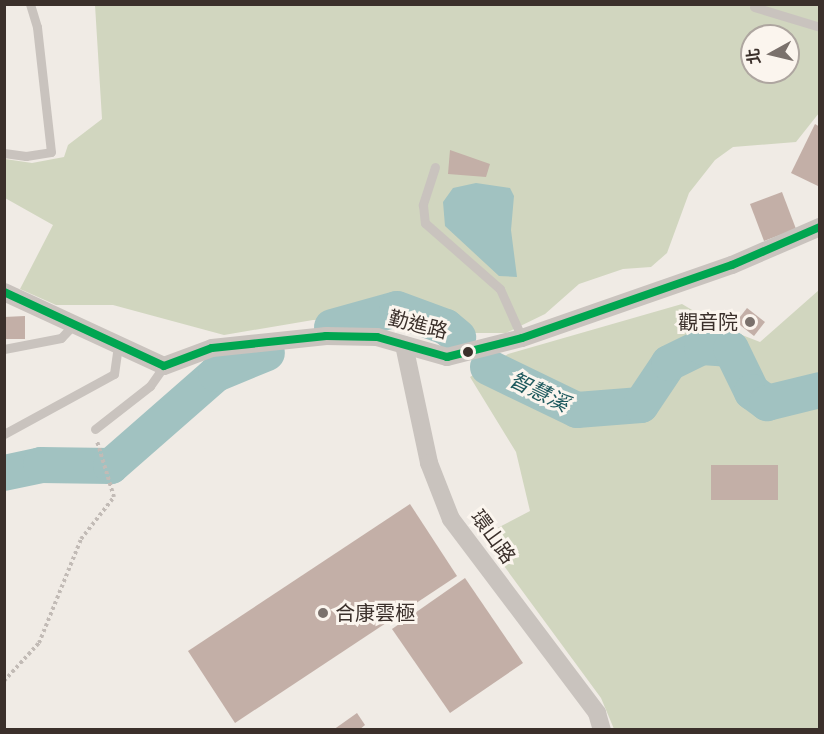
<!DOCTYPE html>
<meta charset="utf-8">
<style>
body{margin:0}
#map{position:relative;width:824px;height:734px;overflow:hidden;background:#f0ebe5;font-family:Raleway,"Noto Sans TC",sans-serif}
div>[style]{position:absolute}
.green>*{inset:0;background:#d1d6bf}
.water>*{inset:0;background:#a1c2c1}
.river>*{height:36px;margin:-18px;padding:0 18px;transform-origin:18px;border-radius:18px;background:#a1c2c1}
.building>*{inset:0;background:#c3afa7}
.path>*{height:4px;margin-top:-2px;transform-origin:0;background:repeating-linear-gradient(90deg,#c2bbb6 0 3px,transparent 0 6px)}
.lane>*{height:9px;margin:-4.5px;padding:0 4.5px;transform-origin:4.5px;border-radius:4.5px;background:#c9c3be}
.street>*{height:18px;margin:-9px;padding:0 9px;transform-origin:9px;border-radius:9px;background:#c9c3be}
.bus-1>*{height:8px;margin:-4px;padding:0 4px;transform-origin:4px;border-radius:4px;background:#00a651}
.dots>*{width:16px;height:16px;translate:-50% -50%;box-sizing:border-box;border:3px solid #fbf5ee;border-radius:50%}
span{translate:-50% -50%;white-space:nowrap;text-align:center;line-height:1.15;-webkit-text-stroke:6px #fbf5ee;paint-order:stroke}
.poi-label{font-size:20px;color:#3b302b}
.right{translate:-100% -50%;text-align:right}
.left{translate:0 -50%;text-align:left}
.street-label{font-size:20px;color:#3b302b}
.water-label{font-size:21px;color:#1f5a5e;font-style:italic}
.frame{position:absolute;inset:0;border:6px solid #3b302b;pointer-events:none}
.north{position:absolute;left:740px;top:24px;width:60px;height:60px;box-sizing:border-box;background:#fbf5ee;border:2px solid #aea6a0;border-radius:50%;rotate:262deg;font-size:16px;font-weight:700;line-height:24px;text-align:center;color:#3b302b}
.north::after{content:'';display:block;margin:auto;width:21px;height:27px;background:#7a716c;clip-path:polygon(50% 0,100% 100%,50% 72%,0 100%)}
</style>
<div id="map">
<div class="green">
<div style="clip-path:polygon(evenodd,95px 5px,819px 5px,819px 113px,796px 142px,733px 147px,715px 160px,689px 193px,667px 253px,651px 267px,623px 269px,579px 284px,545px 314px,506px 333px,429px 333px,384px 318px,313px 320px,224px 335px,113px 305px,56px 305px,20px 289px,53px 225px,5px 198px,5px 159px,32px 163px,64px 157px,68px 145px,102px 119px,95px 5px,752px 36px,788px 36px,788px 72px,752px 72px,752px 36px)"></div>
<div style="clip-path:polygon(819px 290px,819px 729px,614px 729px,601px 698px,482px 536px,530px 511px,516px 452px,470px 377px,508px 354px,682px 304px,719px 326px,760px 342px)"></div>
</div>
<div class="water">
<div style="clip-path:polygon(476px 183px,510px 188px,514px 196px,511px 230px,517px 277px,499px 276px,445px 226px,443px 202px,453px 188px)"></div>
</div>
<div class="river">
<div style="left:332px;top:327px;width:67px;rotate:-15.5deg"></div>
<div style="left:397px;top:309px;width:52px;rotate:20.2deg"></div>
<div style="left:446px;top:327px;width:16px;rotate:40deg"></div>
<div style="left:488px;top:367px;width:99px;rotate:25.8deg"></div>
<div style="left:577px;top:410px;width:64px;rotate:-4.5deg"></div>
<div style="left:641px;top:405px;width:50px;rotate:-56.3deg"></div>
<div style="left:669px;top:363px;width:37px;rotate:-26deg"></div>
<div style="left:702px;top:347px;width:29px;rotate:4deg"></div>
<div style="left:731px;top:349px;width:48px;rotate:64deg"></div>
<div style="left:752px;top:392px;width:19px;rotate:36deg"></div>
<div style="left:767px;top:403px;width:55px;rotate:-13.8deg"></div>
<div style="left:4px;top:473px;width:38px;rotate:-12deg"></div>
<div style="left:41px;top:465px;width:70px;rotate:0.8deg"></div>
<div style="left:111px;top:466px;width:140px;rotate:-41.2deg"></div>
<div style="left:216px;top:374px;width:55px;rotate:-22.4deg"></div>
</div>
<div class="building">
<div style="clip-path:polygon(815px 124px,820px 127px,820px 187px,791px 173px)"></div>
<div style="clip-path:polygon(450px 150px,490px 164px,486px 177px,448px 174px)"></div>
<div style="clip-path:polygon(782px 192px,796px 229px,764px 241px,750px 204px)"></div>
<div style="clip-path:polygon(747px 308px,765px 322px,754px 336px,736px 322px)"></div>
<div style="clip-path:polygon(25px 316px,25px 339px,4px 339px,4px 317px)"></div>
<div style="clip-path:polygon(711px 465px,778px 465px,778px 500px,711px 500px)"></div>
<div style="clip-path:polygon(410px 504px,457px 576px,235px 723px,188px 651px)"></div>
<div style="clip-path:polygon(465px 578px,523px 663px,450px 713px,392px 629px)"></div>
<div style="clip-path:polygon(357px 713px,365px 725px,359px 730px,333px 730px)"></div>
</div>
<div class="path">
<div style="left:4px;top:681px;width:52px;rotate:-47.4deg"></div>
<div style="left:39px;top:643px;width:112px;rotate:-68deg"></div>
<div style="left:81px;top:539px;width:53px;rotate:-51.8deg"></div>
<div style="left:114px;top:497px;width:59px;rotate:-106.9deg"></div>
</div>
<div class="lane">
<div style="left:754px;top:7px;width:69px;rotate:16.9deg"></div>
<div style="left:4px;top:153px;width:22px;rotate:8deg"></div>
<div style="left:26px;top:156px;width:25px;rotate:-9deg"></div>
<div style="left:51px;top:152px;width:126px;rotate:-96.4deg"></div>
<div style="left:37px;top:27px;width:24px;rotate:-107deg"></div>
<div style="left:435px;top:167px;width:40px;rotate:108deg"></div>
<div style="left:423px;top:205px;width:18px;rotate:84deg"></div>
<div style="left:425px;top:223px;width:100px;rotate:41.3deg"></div>
<div style="left:500px;top:289px;width:54px;rotate:65.8deg"></div>
<div style="left:4px;top:349px;width:58px;rotate:-10.9deg"></div>
<div style="left:61px;top:338px;width:19px;rotate:-47deg"></div>
<div style="left:95px;top:429px;width:70px;rotate:-38deg"></div>
<div style="left:150px;top:386px;width:24px;rotate:-55deg"></div>
<div style="left:4px;top:434px;width:125px;rotate:-28.6deg"></div>
<div style="left:114px;top:374px;width:30px;rotate:-82deg"></div>
</div>
<div class="street">
<div style="left:4px;top:292px;width:176px;rotate:24.8deg"></div>
<div style="left:164px;top:366px;width:51px;rotate:-20.6deg"></div>
<div style="left:212px;top:348px;width:115px;rotate:-6deg"></div>
<div style="left:326px;top:336px;width:51px;rotate:1.1deg"></div>
<div style="left:377px;top:337px;width:73px;rotate:15.9deg"></div>
<div style="left:447px;top:357px;width:77px;rotate:-14.2deg"></div>
<div style="left:522px;top:338px;width:222px;rotate:-19.2deg"></div>
<div style="left:732px;top:265px;width:96px;rotate:-23.4deg"></div>
<div style="left:404px;top:345px;width:121px;rotate:78deg"></div>
<div style="left:429px;top:463px;width:60px;rotate:68.6deg"></div>
<div style="left:451px;top:519px;width:243px;rotate:53deg"></div>
<div style="left:597px;top:713px;width:18px;rotate:74deg"></div>
</div>
<div class="bus-1">
<div style="left:4px;top:292px;width:176px;rotate:24.8deg"></div>
<div style="left:164px;top:366px;width:51px;rotate:-20.6deg"></div>
<div style="left:212px;top:348px;width:115px;rotate:-6deg"></div>
<div style="left:326px;top:336px;width:51px;rotate:1.1deg"></div>
<div style="left:377px;top:337px;width:73px;rotate:15.9deg"></div>
<div style="left:447px;top:357px;width:77px;rotate:-14.2deg"></div>
<div style="left:522px;top:338px;width:222px;rotate:-19.2deg"></div>
<div style="left:732px;top:265px;width:96px;rotate:-23.4deg"></div>
</div>
<div class="dots">
<div style="left:750px;top:322px;background:#7a716c"></div>
<div style="left:468px;top:352px;background:#3b302b"></div>
<div style="left:323px;top:613px;background:#7a716c"></div>
</div>
<div class="poi-label">
<span class="right" style="left:738px;top:322px">觀音院</span>
<span class="left" style="left:335px;top:613px">合康雲極</span>
</div>
<div class="street-label">
<span style="left:418px;top:325px;rotate:14deg">勤進路</span>
<span style="left:493px;top:537px;rotate:54deg">環山路</span>
</div>
<div class="water-label">
<span style="left:539px;top:392px;rotate:26deg">智慧溪</span>
</div>
<div class="frame"></div>
<div class="north">北</div>
</div>
